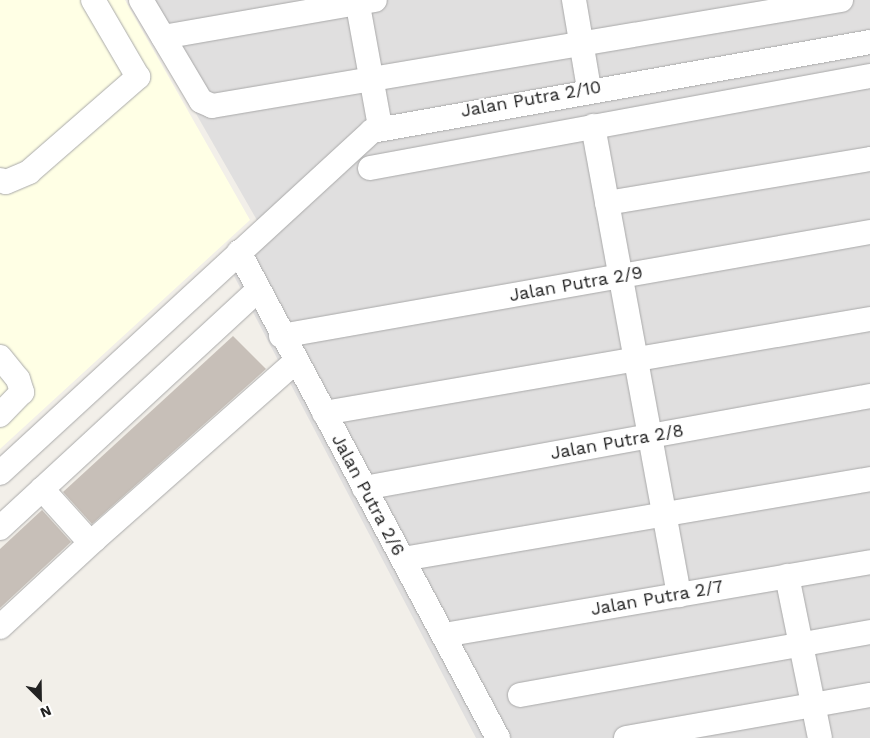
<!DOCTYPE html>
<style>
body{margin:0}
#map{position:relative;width:870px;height:738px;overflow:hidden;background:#f2efe9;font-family:"Work Sans",sans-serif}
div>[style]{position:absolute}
.residential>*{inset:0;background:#e0dfdf}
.education>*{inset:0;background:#ffffe5}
.building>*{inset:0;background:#c7bfb8}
.roads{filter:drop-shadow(0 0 1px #a9a9a9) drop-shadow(0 0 1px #a9a9a9)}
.minor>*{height:24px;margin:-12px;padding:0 12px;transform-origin:12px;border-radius:12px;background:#fff}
span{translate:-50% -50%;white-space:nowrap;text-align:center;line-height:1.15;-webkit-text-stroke:4px #fff;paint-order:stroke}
.street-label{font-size:18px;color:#222}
.north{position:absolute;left:15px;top:673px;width:50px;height:50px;-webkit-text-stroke:4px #fff;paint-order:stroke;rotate:157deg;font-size:14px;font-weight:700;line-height:20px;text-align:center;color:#222}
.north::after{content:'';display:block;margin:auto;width:18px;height:22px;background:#222;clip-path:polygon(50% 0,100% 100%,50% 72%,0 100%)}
</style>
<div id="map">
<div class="residential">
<div style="clip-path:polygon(131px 0,870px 0,870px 738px,476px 738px,223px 255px,258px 222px)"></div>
</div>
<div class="education">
<div style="clip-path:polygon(0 0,125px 0,250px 220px,0 449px)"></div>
</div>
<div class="building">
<div style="clip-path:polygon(233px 336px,266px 369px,92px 524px,63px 492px)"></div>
<div style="clip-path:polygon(42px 510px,71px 542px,0 608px,0 549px)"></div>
</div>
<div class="roads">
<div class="minor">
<div style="left:141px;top:0;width:117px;rotate:59.3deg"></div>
<div style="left:201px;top:101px;width:12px;rotate:24deg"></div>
<div style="left:212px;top:106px;width:638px;rotate:-9.57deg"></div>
<div style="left:357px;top:0;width:129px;rotate:79.7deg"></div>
<div style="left:574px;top:0;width:90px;rotate:80.4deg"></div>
<div style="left:163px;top:37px;width:215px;rotate:-9.9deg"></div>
<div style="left:593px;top:126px;width:477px;rotate:79.6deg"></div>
<div style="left:370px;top:168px;width:508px;rotate:-10.43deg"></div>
<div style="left:0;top:180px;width:6px;rotate:18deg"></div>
<div style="left:6px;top:182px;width:25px;rotate:-23deg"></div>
<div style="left:29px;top:172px;width:145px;rotate:-41.1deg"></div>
<div style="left:138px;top:77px;width:89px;rotate:-120.3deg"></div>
<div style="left:607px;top:203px;width:267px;rotate:-9.5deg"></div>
<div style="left:239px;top:252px;width:551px;rotate:61.95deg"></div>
<div style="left:281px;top:336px;width:598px;rotate:-10.01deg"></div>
<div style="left:0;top:357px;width:28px;rotate:51deg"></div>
<div style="left:18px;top:379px;width:14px;rotate:73deg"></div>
<div style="left:22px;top:392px;width:32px;rotate:134deg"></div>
<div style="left:324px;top:413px;width:554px;rotate:-9.77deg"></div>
<div style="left:0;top:473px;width:505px;rotate:-42.59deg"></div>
<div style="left:372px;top:131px;width:506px;rotate:-10.13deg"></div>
<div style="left:364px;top:488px;width:514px;rotate:-10.3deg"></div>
<div style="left:42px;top:489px;width:69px;rotate:48deg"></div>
<div style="left:88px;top:540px;width:6px"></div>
<div style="left:94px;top:540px;width:270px;rotate:-41.5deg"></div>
<div style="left:0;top:528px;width:351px;rotate:-42.7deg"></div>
<div style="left:403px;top:559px;width:474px;rotate:-9.7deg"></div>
<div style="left:787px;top:576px;width:165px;rotate:78.5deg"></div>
<div style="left:0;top:627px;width:128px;rotate:-42.8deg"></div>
<div style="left:444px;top:635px;width:432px;rotate:-9.7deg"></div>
<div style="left:520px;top:695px;width:356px;rotate:-10.2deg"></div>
<div style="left:626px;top:738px;width:248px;rotate:-10deg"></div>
</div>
</div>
<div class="street-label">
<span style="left:531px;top:99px;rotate:-10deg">Jalan Putra 2/10</span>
<span style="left:576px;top:284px;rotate:-10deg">Jalan Putra 2/9</span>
<span style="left:617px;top:442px;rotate:-10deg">Jalan Putra 2/8</span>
<span style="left:368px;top:495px;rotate:62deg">Jalan Putra 2/6</span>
<span style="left:657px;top:598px;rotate:-10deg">Jalan Putra 2/7</span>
</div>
<div class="north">N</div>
</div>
